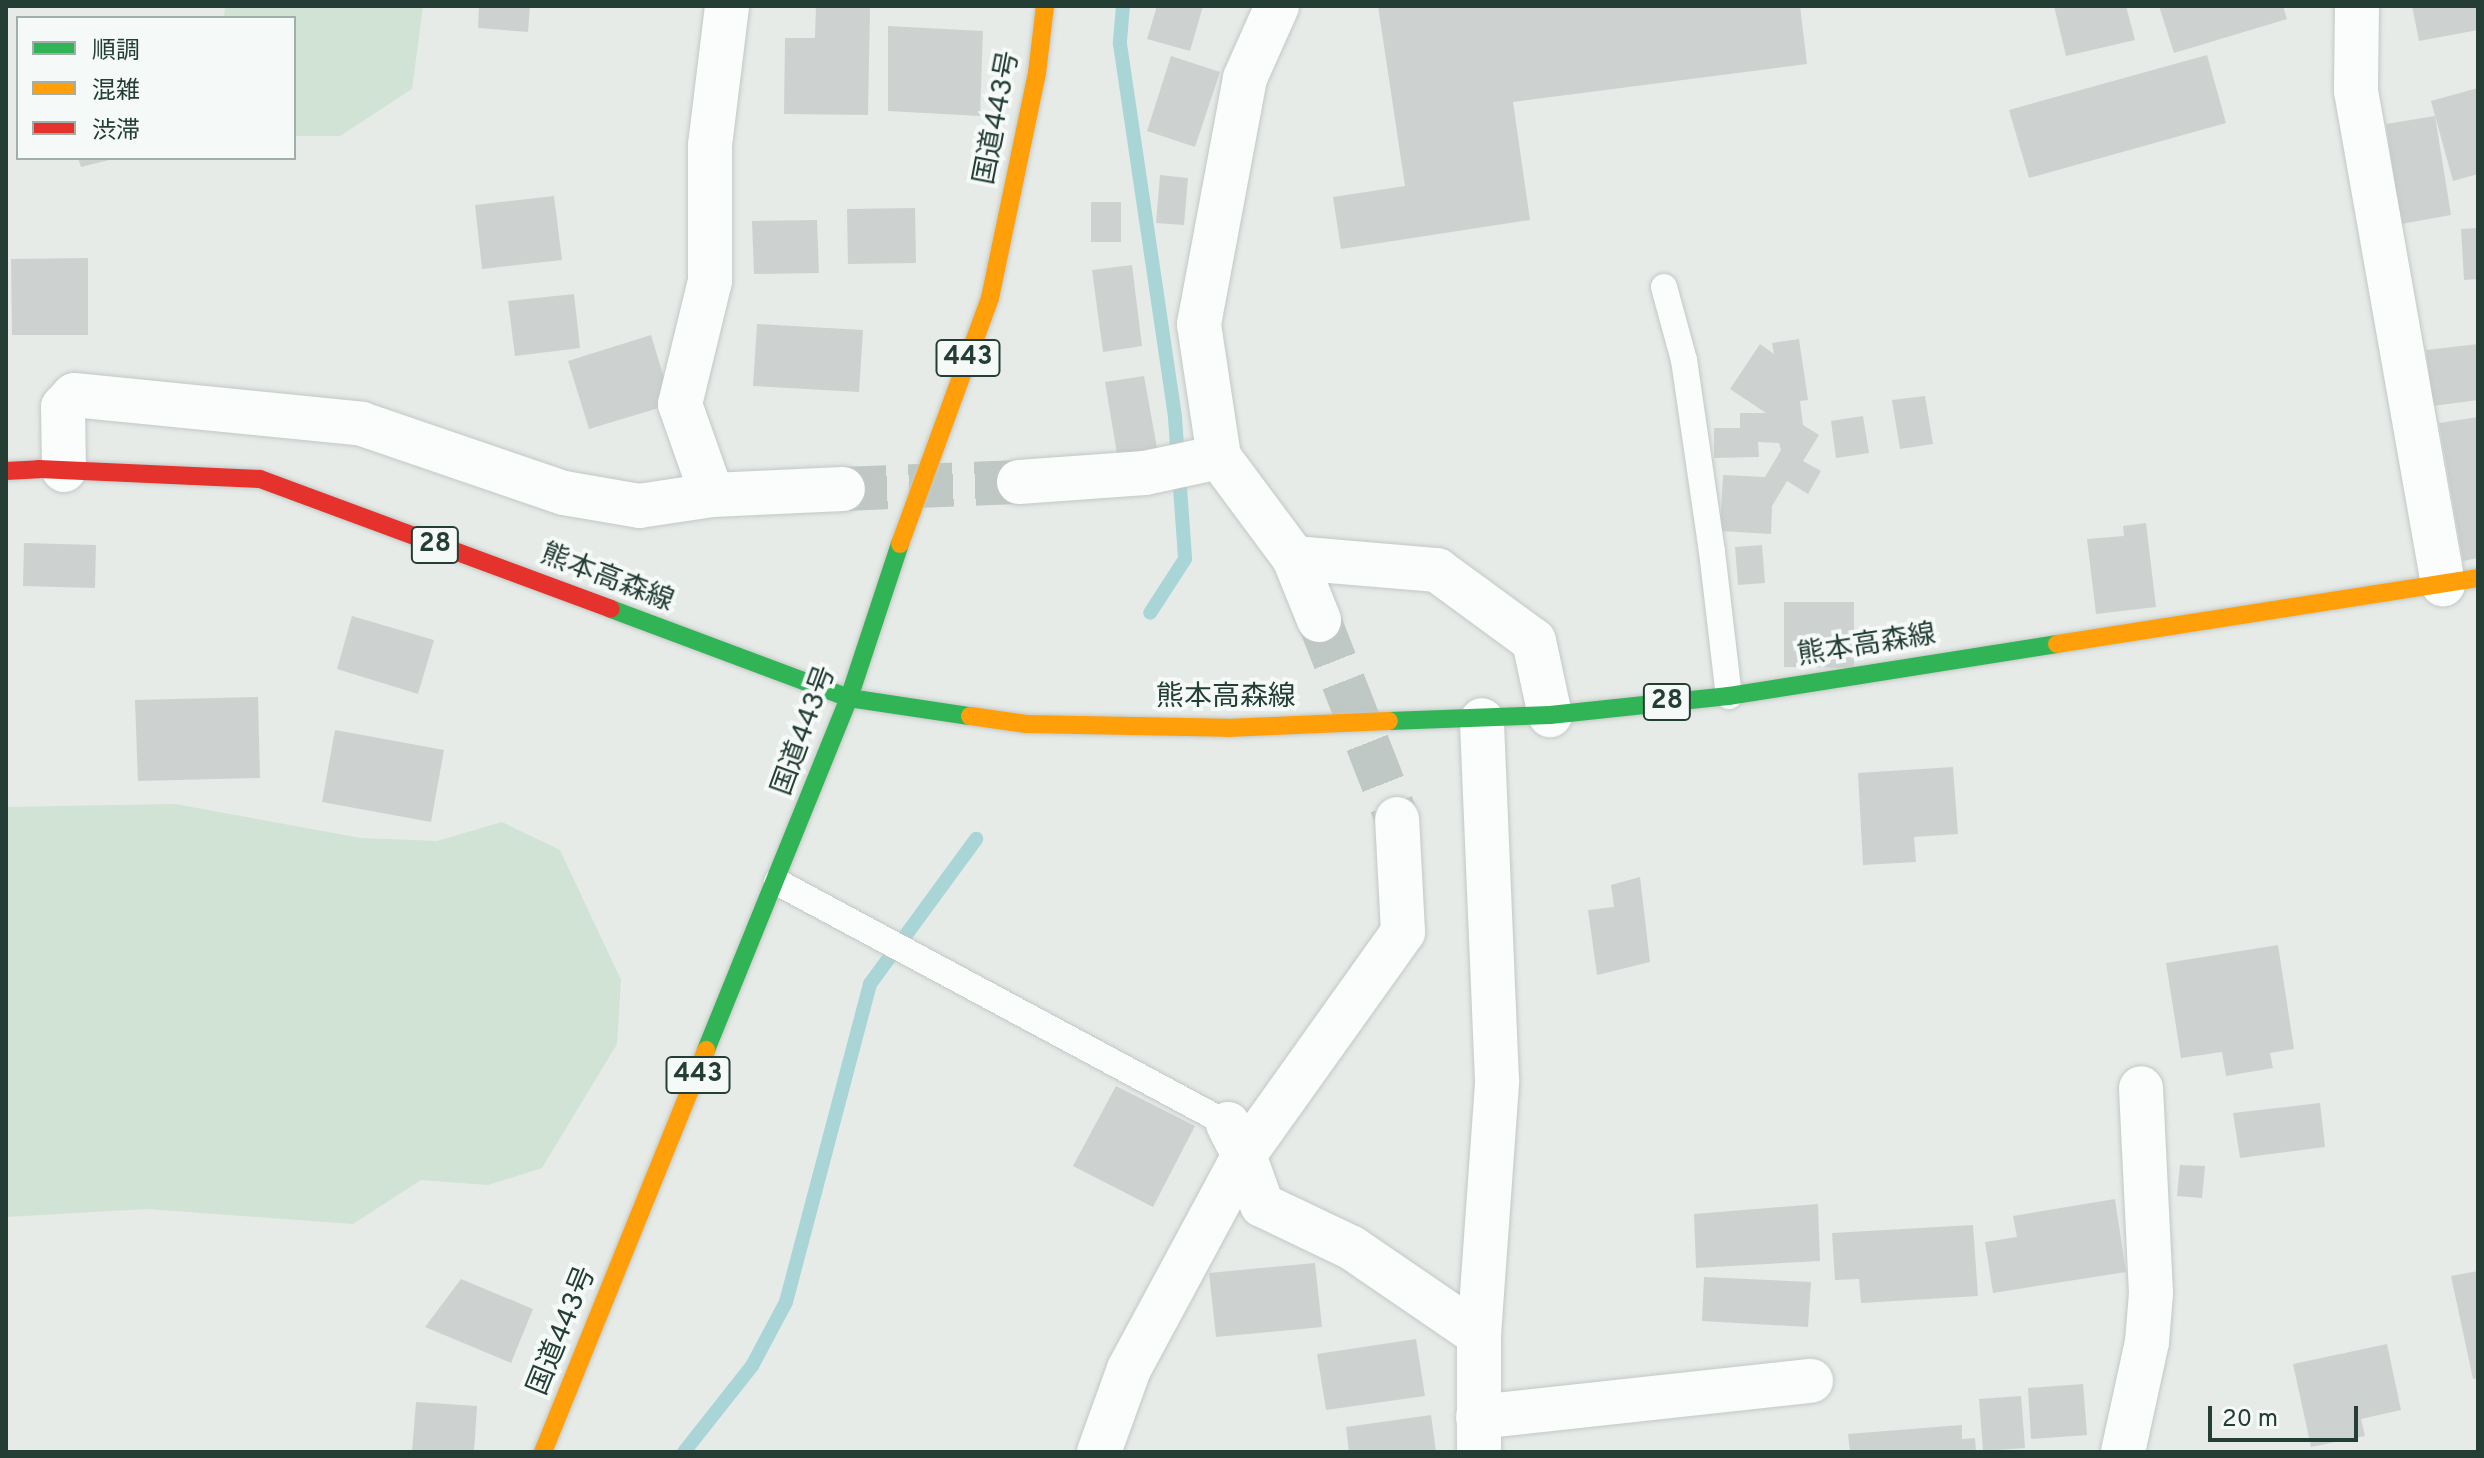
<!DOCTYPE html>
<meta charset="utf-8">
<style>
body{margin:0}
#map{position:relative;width:2484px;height:1458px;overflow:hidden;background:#e6ebe8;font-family:Overpass,"Noto Sans JP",sans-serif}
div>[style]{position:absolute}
.green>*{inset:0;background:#d0e3d4}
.stream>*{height:14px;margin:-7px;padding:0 7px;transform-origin:7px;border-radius:7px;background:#a9d5d6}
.building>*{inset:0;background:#cdd2d0}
.street-tunnel>*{height:44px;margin-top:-22px;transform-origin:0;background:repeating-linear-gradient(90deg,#bfc8c4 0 44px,transparent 0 66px)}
.roads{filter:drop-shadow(0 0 2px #c3c8c5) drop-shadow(0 0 2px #c3c8c5)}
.lane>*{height:26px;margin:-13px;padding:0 13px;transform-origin:13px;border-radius:13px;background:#fbfcfc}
.street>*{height:44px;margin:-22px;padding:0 22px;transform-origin:22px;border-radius:22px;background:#fbfcfc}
.fast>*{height:18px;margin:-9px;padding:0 9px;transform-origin:9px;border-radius:9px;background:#30b455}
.slow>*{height:18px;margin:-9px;padding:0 9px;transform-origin:9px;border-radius:9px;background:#ff9f0a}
.jam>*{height:18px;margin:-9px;padding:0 9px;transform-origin:9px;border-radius:9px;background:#e5322d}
span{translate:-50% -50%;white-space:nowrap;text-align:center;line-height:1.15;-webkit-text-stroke:8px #f5f9f7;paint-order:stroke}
.shield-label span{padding:2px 6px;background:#f5f9f7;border:2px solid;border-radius:6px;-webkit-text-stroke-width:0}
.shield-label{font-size:26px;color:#243e35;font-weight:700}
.street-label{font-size:28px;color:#243e35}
.frame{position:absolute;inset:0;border:8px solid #243e35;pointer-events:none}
.legend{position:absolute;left:16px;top:16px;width:280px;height:144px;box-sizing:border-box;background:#f5f9f7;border:2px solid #a1aea9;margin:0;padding:10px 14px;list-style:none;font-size:24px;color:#243e35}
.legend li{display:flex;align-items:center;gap:16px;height:40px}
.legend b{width:40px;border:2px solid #a1aea9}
.scale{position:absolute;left:2208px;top:1406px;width:150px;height:36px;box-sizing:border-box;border:4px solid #243e35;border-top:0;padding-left:10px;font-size:24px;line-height:28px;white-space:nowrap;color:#243e35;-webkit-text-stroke:6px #f5f9f7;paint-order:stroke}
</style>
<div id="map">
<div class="green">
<div style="clip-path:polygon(225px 6px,423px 6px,412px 89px,340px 136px,294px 136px,294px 18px,224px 18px)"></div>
<div style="clip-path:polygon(175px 804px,361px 838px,437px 841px,502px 822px,560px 850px,621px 980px,617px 1044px,542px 1168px,488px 1185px,421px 1180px,353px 1224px,147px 1209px,6px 1217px,6px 807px)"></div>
</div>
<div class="stream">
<div style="left:1123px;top:6px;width:38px;rotate:95deg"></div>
<div style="left:1120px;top:44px;width:378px;rotate:81.6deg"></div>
<div style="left:1175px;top:418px;width:141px;rotate:85.9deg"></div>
<div style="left:1185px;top:559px;width:64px;rotate:122.9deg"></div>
<div style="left:684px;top:1452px;width:110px;rotate:-51.7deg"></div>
<div style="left:752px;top:1366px;width:72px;rotate:-62deg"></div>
<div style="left:786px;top:1302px;width:329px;rotate:-75.2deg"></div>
<div style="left:870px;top:984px;width:180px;rotate:-53.8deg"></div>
</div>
<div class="building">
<div style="clip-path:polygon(479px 6px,530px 6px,528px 32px,478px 28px)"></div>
<div style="clip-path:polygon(816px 6px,870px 6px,868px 115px,784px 114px,785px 38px,815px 38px)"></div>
<div style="clip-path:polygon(1157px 6px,1203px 6px,1190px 51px,1147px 39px)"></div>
<div style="clip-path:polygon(1378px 6px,1800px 6px,1807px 64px,1513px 102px,1530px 220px,1341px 249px,1333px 197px,1405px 186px)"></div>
<div style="clip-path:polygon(2054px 6px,2126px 6px,2135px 40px,2066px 56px)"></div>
<div style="clip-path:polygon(2159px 6px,2283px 6px,2287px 19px,2174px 53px)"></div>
<div style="clip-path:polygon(2412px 6px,2478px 6px,2478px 30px,2419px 41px)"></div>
<div style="clip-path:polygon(888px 26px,983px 31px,980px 116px,888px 111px)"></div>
<div style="clip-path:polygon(2207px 55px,2226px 123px,2029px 178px,2009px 110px)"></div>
<div style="clip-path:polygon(1171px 56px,1220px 72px,1195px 147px,1147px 131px)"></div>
<div style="clip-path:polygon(2478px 88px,2478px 174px,2453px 181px,2431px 101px)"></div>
<div style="clip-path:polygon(2435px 116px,2451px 215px,2401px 224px,2386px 124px)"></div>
<div style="clip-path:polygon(78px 158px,112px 158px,113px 159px,81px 167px)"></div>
<div style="clip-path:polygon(1160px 175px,1188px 178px,1184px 225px,1156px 223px)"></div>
<div style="clip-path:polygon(554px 196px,562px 260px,482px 269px,475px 205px)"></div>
<div style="clip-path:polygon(1091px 202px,1121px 202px,1121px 242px,1091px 242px)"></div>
<div style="clip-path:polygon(915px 208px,916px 263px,848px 264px,847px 209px)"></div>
<div style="clip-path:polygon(817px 220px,819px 273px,754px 274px,752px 221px)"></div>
<div style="clip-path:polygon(2478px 228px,2478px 279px,2464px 280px,2461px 229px)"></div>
<div style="clip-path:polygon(88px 258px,88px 335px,12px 335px,11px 259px)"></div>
<div style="clip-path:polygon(1132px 265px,1142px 346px,1103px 352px,1092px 270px)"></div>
<div style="clip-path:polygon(574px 294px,580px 348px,515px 356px,508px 301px)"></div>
<div style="clip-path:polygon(757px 324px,863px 330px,859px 392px,753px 386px)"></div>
<div style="clip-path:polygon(651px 335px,672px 404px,589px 429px,568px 361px)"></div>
<div style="clip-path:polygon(1799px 339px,1808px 400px,1800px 401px,1803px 425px,1819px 435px,1803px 461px,1821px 471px,1808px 494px,1787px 481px,1772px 506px,1771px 534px,1720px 531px,1723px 475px,1765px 477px,1781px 450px,1779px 443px,1758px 442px,1759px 457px,1714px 458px,1714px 428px,1740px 428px,1740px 413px,1766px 413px,1730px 389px,1760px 344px,1774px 354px,1772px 343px)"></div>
<div style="clip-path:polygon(2478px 344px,2478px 400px,2433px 406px,2426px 350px)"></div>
<div style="clip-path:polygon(1144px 376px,1157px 448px,1117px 454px,1105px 382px)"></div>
<div style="clip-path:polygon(1925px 396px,1933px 444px,1900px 449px,1892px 400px)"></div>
<div style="clip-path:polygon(1863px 416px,1869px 453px,1836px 458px,1831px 421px)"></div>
<div style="clip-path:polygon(2478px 417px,2478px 558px,2463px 561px,2439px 423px)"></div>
<div style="clip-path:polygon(2146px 523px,2156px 607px,2096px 614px,2087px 539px,2124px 536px,2123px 526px)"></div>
<div style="clip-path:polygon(24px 543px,96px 545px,95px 588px,23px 586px)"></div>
<div style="clip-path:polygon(1762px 545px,1765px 583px,1738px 585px,1735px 547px)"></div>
<div style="clip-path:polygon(1784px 602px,1854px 602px,1854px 668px,1784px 667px)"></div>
<div style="clip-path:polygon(352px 616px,434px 640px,418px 694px,337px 669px)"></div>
<div style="clip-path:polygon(258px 697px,260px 778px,138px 781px,135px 700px)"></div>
<div style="clip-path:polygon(335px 730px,444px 750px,431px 822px,322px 802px)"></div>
<div style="clip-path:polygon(1953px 767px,1958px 834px,1914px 837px,1916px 862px,1863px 865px,1858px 773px)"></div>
<div style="clip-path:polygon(1640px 877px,1650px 962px,1597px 975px,1588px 910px,1614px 907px,1611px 885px)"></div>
<div style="clip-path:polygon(2278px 945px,2294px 1049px,2270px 1053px,2273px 1068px,2226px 1076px,2222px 1052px,2181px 1058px,2166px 963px)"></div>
<div style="clip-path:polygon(1116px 1086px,1195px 1126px,1153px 1207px,1073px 1166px)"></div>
<div style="clip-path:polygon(2320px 1103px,2325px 1147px,2240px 1158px,2233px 1113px)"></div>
<div style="clip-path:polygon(2180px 1165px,2205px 1166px,2202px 1198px,2177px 1196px)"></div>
<div style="clip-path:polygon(2115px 1199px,2126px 1272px,1993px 1293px,1985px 1242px,2017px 1237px,2013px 1216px)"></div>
<div style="clip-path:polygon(1818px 1204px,1820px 1261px,1696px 1268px,1694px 1214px)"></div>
<div style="clip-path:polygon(1973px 1225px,1978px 1296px,1861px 1303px,1859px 1279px,1835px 1280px,1832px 1233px)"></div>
<div style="clip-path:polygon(1315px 1263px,1322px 1327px,1216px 1337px,1209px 1273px)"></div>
<div style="clip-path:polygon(2478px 1271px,2478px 1378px,2473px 1379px,2451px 1276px)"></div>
<div style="clip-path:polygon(1704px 1277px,1811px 1282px,1808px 1327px,1702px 1321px)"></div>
<div style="clip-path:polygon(461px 1279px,533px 1309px,511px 1363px,425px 1327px)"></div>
<div style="clip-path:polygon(1416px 1339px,1425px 1396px,1326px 1410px,1317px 1354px)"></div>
<div style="clip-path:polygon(2387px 1344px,2401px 1410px,2361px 1419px,2365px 1436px,2311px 1447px,2293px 1364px)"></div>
<div style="clip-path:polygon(2083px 1384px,2087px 1435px,2031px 1439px,2028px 1388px)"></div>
<div style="clip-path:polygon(2021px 1396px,2025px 1448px,1983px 1451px,1979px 1399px)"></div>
<div style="clip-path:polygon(416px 1402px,477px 1406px,474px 1452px,412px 1452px)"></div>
<div style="clip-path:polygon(1431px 1415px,1436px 1452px,1349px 1452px,1346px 1427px)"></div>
<div style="clip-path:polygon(1962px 1425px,1962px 1439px,1975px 1438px,1976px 1452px,1850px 1452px,1848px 1434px)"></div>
</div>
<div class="street-tunnel">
<div style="left:843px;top:489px;width:176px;rotate:-2.3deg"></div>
<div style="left:1319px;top:620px;width:214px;rotate:68.6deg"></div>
</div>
<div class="roads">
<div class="lane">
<div style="left:1664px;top:287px;width:76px;rotate:74.7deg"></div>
<div style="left:1684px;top:360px;width:194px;rotate:81.7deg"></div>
<div style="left:1712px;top:552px;width:145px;rotate:83.3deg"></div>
<div style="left:777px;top:882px;width:512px;rotate:28.22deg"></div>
</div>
<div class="street">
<div style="left:2357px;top:6px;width:85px;rotate:90.7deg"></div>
<div style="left:2356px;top:91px;width:501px;rotate:79.99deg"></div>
<div style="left:1219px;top:457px;width:134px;rotate:-98.6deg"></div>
<div style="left:1199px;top:324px;width:250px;rotate:-79.4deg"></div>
<div style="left:1245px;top:78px;width:79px;rotate:-66deg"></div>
<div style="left:64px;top:470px;width:63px;rotate:-90.9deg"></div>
<div style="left:63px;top:407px;width:16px;rotate:-47deg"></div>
<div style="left:74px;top:395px;width:289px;rotate:5.7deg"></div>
<div style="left:362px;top:424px;width:213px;rotate:18.9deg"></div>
<div style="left:564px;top:493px;width:76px;rotate:9.8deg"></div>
<div style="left:639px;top:506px;width:74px;rotate:-8.6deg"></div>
<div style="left:712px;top:495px;width:131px;rotate:-2.6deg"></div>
<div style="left:1019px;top:482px;width:126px;rotate:-4.1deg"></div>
<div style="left:1145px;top:473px;width:76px;rotate:-12.2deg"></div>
<div style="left:1219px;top:457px;width:126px;rotate:53.4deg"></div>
<div style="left:1294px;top:558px;width:67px;rotate:68deg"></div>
<div style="left:712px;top:495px;width:96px;rotate:-109.4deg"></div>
<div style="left:680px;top:404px;width:127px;rotate:-76.3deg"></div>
<div style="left:710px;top:281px;width:136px;rotate:-90deg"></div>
<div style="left:710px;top:145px;width:140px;rotate:-83deg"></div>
<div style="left:1294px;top:558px;width:144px;rotate:4.8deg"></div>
<div style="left:1437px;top:570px;width:120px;rotate:36.2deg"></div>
<div style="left:1534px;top:641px;width:76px;rotate:77.8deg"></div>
<div style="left:1228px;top:1124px;width:35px;rotate:63deg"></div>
<div style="left:1244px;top:1155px;width:53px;rotate:70.2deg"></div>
<div style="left:1262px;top:1205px;width:100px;rotate:25.5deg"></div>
<div style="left:1352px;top:1248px;width:154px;rotate:34.4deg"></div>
<div style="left:1479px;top:1335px;width:117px;rotate:90deg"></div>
<div style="left:1479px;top:1335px;width:255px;rotate:-85.9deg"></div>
<div style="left:1497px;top:1081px;width:361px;rotate:-92.4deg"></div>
<div style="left:1478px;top:1417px;width:335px;rotate:-6.2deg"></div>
<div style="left:1099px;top:1452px;width:88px;rotate:-70.1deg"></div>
<div style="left:1129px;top:1369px;width:243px;rotate:-61.7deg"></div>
<div style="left:1244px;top:1155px;width:274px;rotate:-54.5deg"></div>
<div style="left:1403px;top:932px;width:113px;rotate:-93deg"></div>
<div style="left:2123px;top:1452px;width:113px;rotate:-77.7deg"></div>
<div style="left:2147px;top:1342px;width:49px;rotate:-85.3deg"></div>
<div style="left:2151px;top:1293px;width:205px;rotate:-92.8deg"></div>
</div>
<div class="fast">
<div style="left:611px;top:609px;width:254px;rotate:20.5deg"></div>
<div style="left:849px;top:698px;width:122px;rotate:8.5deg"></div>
<div style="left:1389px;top:721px;width:161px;rotate:-2.1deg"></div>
<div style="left:1550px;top:715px;width:180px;rotate:-6.1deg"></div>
<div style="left:1729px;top:696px;width:332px;rotate:-9deg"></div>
<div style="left:706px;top:1050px;width:380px;rotate:-67.9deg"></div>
<div style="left:849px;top:698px;width:162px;rotate:-71.7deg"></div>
</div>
<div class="slow">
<div style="left:900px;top:544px;width:262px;rotate:-69.9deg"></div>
<div style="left:990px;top:298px;width:230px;rotate:-78.2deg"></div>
<div style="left:1037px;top:73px;width:67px;rotate:-83.2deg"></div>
<div style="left:2057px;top:644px;width:426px;rotate:-8.9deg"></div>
<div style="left:970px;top:716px;width:57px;rotate:8.1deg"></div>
<div style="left:1026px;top:724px;width:201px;rotate:1.1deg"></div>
<div style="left:1227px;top:728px;width:162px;rotate:-2.5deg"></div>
<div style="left:543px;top:1452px;width:434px;rotate:-67.9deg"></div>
</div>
<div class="jam">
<div style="left:6px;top:471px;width:33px;rotate:-3deg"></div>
<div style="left:39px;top:469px;width:221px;rotate:2.6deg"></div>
<div style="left:260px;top:479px;width:374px;rotate:20.3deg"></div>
</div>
</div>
<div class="shield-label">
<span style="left:968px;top:358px">443</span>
<span style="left:435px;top:545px">28</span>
<span style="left:1667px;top:702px">28</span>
<span style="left:698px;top:1075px">443</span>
</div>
<div class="street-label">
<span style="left:998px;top:118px;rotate:-79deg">国道443号</span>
<span style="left:607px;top:579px;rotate:21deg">熊本高森線</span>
<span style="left:1867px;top:646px;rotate:-9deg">熊本高森線</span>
<span style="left:1226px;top:698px">熊本高森線</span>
<span style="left:805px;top:731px;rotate:-70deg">国道443号</span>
<span style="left:563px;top:1331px;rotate:-68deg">国道443号</span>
</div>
<div class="frame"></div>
<ul class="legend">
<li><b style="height:10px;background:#30b455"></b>順調</li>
<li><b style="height:10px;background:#ff9f0a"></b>混雑</li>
<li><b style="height:10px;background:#e5322d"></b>渋滞</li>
</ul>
<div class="scale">20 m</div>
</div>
